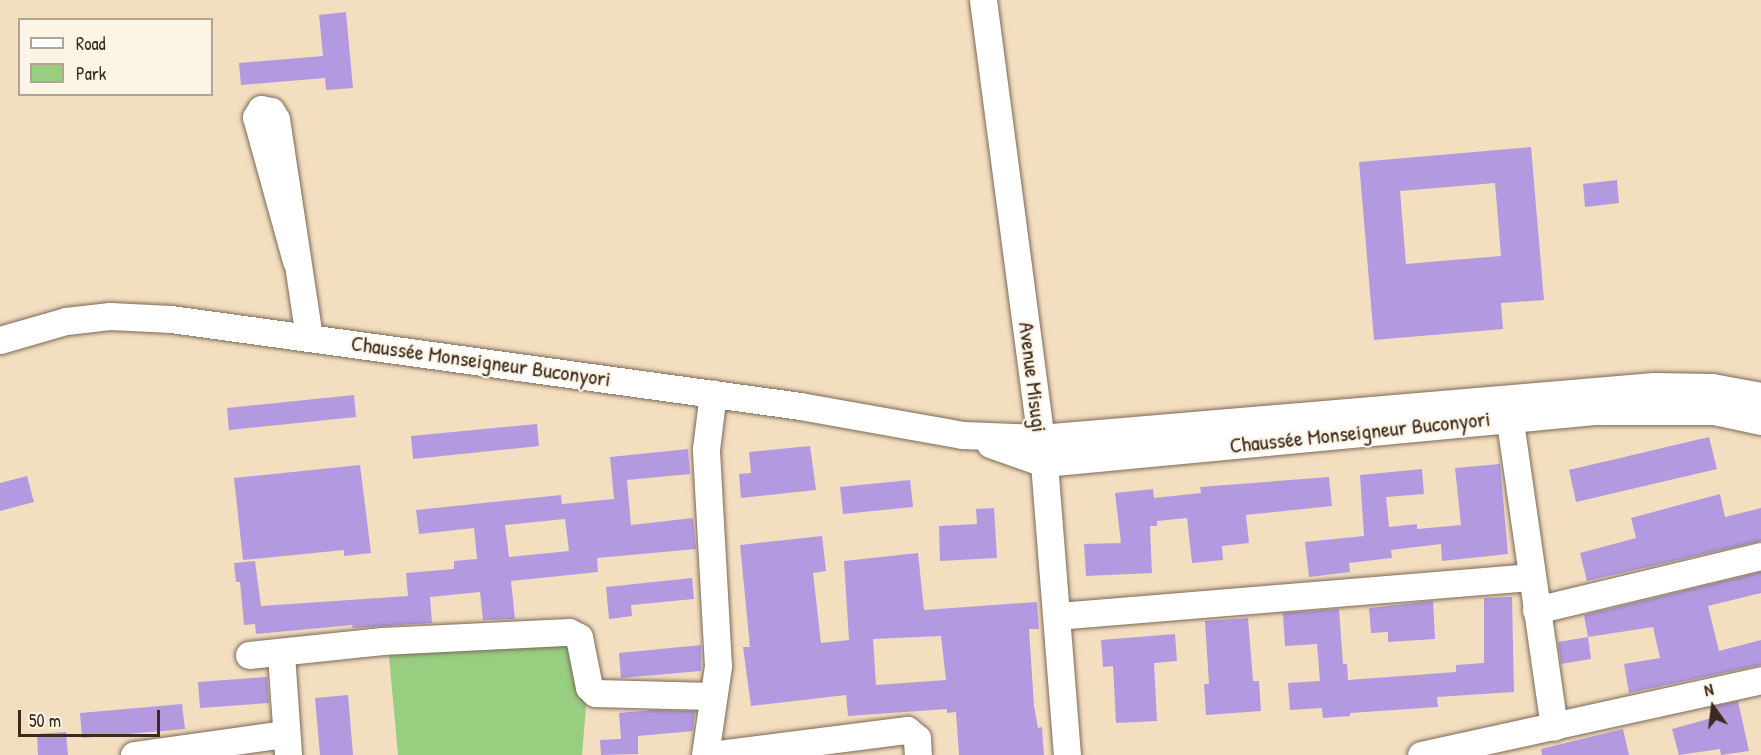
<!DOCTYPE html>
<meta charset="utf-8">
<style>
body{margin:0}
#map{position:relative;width:1761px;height:755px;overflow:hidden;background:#f4dec0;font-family:"Patrick Hand",sans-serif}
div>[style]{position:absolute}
.green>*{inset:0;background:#97ce80}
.building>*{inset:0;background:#b39ae0}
.roads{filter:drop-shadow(0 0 2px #7c6957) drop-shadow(0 0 2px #7c6957)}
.minor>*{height:27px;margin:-13.5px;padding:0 13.5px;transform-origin:13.5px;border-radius:13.5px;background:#fff}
span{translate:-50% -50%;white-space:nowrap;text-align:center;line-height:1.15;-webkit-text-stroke:4.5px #fcf5e5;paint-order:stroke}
.street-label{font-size:22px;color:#3b2a1e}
.legend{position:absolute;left:18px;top:18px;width:195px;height:78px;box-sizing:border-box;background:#fcf5e5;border:2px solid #afa495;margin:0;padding:8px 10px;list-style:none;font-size:18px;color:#3b2a1e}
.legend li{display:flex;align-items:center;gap:12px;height:30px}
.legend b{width:30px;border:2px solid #afa495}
.north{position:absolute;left:1683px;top:677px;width:60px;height:60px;-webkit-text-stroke:4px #fcf5e5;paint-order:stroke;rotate:346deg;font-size:16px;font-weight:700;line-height:24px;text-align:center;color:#3b2a1e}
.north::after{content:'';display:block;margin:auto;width:21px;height:27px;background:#3b2a1e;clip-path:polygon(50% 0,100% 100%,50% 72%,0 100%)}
.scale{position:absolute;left:18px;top:710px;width:142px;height:27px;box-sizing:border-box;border:3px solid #3b2a1e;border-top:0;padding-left:8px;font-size:18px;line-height:21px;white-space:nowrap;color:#3b2a1e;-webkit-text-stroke:4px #fcf5e5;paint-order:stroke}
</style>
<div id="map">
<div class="green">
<div style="clip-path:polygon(592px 633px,582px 755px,398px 755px,388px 645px)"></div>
</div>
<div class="building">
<div style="clip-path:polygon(346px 12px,353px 88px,326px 90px,325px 78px,241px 85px,239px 63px,323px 56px,319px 15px)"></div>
<div style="clip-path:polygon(evenodd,1531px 147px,1544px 300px,1501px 303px,1503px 329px,1374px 340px,1359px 162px,1531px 147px,1495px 183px,1501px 256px,1406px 264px,1400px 191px,1495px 183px)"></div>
<div style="clip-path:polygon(1617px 180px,1619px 203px,1585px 207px,1583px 184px)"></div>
<div style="clip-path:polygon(354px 395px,356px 417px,229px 430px,227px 408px)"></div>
<div style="clip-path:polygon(537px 424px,539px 446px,413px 459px,411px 436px)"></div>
<div style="clip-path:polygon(1709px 437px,1717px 469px,1576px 502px,1569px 470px)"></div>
<div style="clip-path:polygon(810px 446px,816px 490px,741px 498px,739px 474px,751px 473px,749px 452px)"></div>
<div style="clip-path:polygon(evenodd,688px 449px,690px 474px,627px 480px,631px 525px,693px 518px,696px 549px,597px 558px,598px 572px,511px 581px,515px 619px,483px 620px,480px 592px,430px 597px,432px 623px,353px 628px,352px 625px,256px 634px,255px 624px,244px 625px,240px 582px,236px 582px,234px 563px,255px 561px,261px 606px,408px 596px,406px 573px,454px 569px,454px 561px,477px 559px,474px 528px,419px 534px,416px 510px,561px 495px,562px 504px,614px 499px,610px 457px,688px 449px,565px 519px,569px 551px,509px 557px,505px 525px,565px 519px)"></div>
<div style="clip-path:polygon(1500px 464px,1508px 554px,1442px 561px,1441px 544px,1391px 550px,1392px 558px,1349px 563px,1350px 572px,1309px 577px,1305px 542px,1364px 536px,1360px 475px,1422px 469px,1424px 494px,1386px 497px,1389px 527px,1417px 524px,1417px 529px,1461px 525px,1455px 468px)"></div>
<div style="clip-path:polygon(360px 465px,371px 553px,344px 556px,344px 550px,243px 560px,234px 478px)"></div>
<div style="clip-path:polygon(27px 476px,34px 502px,0 511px,0 483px)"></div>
<div style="clip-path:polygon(1329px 477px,1332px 506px,1246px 515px,1249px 543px,1222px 546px,1223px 560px,1192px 563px,1187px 518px,1157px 521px,1157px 526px,1150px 526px,1152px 573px,1086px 576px,1084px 544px,1121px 543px,1115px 493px,1153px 489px,1154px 498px,1201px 493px,1200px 487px)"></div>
<div style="clip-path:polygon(910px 480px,913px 507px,843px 514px,840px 487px)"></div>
<div style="clip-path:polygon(1720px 494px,1725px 517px,1761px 508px,1761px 541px,1587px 581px,1580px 553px,1636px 538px,1631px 518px)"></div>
<div style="clip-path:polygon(994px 508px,997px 558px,940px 561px,939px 526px,977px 524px,976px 509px)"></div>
<div style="clip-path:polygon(evenodd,822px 536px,826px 571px,813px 573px,821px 643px,849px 640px,844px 561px,918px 553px,924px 610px,1037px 602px,1039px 629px,1029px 629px,1034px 706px,1038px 728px,1042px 727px,1044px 755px,959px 755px,956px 712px,947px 713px,947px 709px,848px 716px,846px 695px,751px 706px,743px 647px,750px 647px,740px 545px,822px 536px,941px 636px,946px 680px,876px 685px,873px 639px,941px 636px)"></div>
<div style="clip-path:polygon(1761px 572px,1761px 593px,1708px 606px,1719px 651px,1761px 640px,1761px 665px,1629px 693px,1624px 664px,1660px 658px,1653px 627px,1588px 637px,1584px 615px)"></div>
<div style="clip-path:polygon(692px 578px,694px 599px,631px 605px,632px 616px,609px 619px,606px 587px)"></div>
<div style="clip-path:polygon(1512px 597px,1514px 692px,1437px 697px,1438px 707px,1350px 713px,1350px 716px,1323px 718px,1322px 708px,1290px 710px,1288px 683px,1320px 681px,1317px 644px,1285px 646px,1283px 613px,1339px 609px,1343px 664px,1347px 664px,1348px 680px,1456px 672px,1456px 665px,1484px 663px,1484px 598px)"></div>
<div style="clip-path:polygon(1433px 601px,1435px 639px,1388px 642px,1388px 632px,1371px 633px,1369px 608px)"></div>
<div style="clip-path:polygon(1248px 618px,1253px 681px,1259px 681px,1261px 711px,1206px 715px,1204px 684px,1209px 684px,1205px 621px)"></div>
<div style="clip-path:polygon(1175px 634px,1177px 661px,1154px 663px,1157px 721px,1116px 723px,1113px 666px,1103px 667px,1101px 640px)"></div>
<div style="clip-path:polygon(1588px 637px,1591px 659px,1561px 664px,1558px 642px)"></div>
<div style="clip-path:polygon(701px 645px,701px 671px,621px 678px,619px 653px)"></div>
<div style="clip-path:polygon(267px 677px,269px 703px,200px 708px,198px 682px)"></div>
<div style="clip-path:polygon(348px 695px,353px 755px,320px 755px,315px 698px)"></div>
<div style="clip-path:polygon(1738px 701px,1749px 751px,1721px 755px,1720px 749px,1679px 755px,1672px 729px,1712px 718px,1710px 707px)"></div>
<div style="clip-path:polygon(182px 704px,185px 729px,82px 738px,80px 713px)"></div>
<div style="clip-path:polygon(653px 710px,695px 711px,693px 731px,638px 736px,638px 754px,601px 755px,600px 740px,621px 739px,619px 713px)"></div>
<div style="clip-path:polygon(1623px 729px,1629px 755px,1542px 755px,1541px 749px)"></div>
<div style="clip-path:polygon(66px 732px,68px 755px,38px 755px,37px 734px)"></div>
</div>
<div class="roads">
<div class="minor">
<div style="left:983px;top:0;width:467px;rotate:82.5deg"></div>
<div style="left:1044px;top:463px;width:293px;rotate:85.5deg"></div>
<div style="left:296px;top:261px;width:149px;rotate:-105.5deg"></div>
<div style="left:256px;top:117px;width:9px;rotate:-58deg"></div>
<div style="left:261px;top:109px;width:10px;rotate:11deg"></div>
<div style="left:271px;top:111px;width:9px;rotate:58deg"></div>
<div style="left:276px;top:119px;width:221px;rotate:81.4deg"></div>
<div style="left:0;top:340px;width:69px;rotate:-16.1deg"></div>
<div style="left:66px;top:321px;width:44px;rotate:-6.5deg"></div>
<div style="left:110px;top:316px;width:61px;rotate:2.8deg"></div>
<div style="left:171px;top:319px;width:635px;rotate:7.87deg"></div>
<div style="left:800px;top:406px;width:166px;rotate:10.1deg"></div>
<div style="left:963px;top:435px;width:77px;rotate:2.2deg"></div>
<div style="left:1040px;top:438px;width:616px;rotate:-4.84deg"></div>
<div style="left:1654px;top:386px;width:58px;rotate:1deg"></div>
<div style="left:1712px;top:387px;width:50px;rotate:10.4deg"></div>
<div style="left:1507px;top:401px;width:329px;rotate:81.8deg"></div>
<div style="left:990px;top:444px;width:57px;rotate:19.4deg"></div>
<div style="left:1044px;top:463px;width:553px;rotate:-5.39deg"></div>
<div style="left:1595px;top:411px;width:119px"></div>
<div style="left:1714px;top:411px;width:48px;rotate:12deg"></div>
<div style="left:1536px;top:610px;width:231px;rotate:-13.5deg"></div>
<div style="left:1057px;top:616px;width:476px;rotate:-4.7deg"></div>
<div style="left:281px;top:654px;width:101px;rotate:86deg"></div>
<div style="left:249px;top:655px;width:134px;rotate:-6deg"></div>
<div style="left:382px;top:641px;width:187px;rotate:-2.8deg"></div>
<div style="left:569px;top:632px;width:11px;rotate:27deg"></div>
<div style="left:579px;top:637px;width:51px;rotate:78.7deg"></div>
<div style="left:589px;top:687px;width:8px;rotate:45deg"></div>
<div style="left:595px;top:693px;width:117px;rotate:1.5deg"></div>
<div style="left:134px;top:755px;width:153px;rotate:-7.9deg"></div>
<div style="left:705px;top:755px;width:90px;rotate:-81.7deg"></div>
<div style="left:718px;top:666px;width:217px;rotate:-93.2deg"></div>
<div style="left:706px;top:449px;width:56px;rotate:-82.9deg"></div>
<div style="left:711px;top:755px;width:198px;rotate:-7.3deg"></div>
<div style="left:907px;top:730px;width:13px;rotate:39deg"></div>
<div style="left:917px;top:738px;width:17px;rotate:87deg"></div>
<div style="left:1421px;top:755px;width:348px;rotate:-12.4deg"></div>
</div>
</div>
<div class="street-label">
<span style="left:481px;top:361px;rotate:8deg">Chaussée Monseigneur Buconyori</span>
<span style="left:1033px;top:377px;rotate:83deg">Avenue Misugi</span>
<span style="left:1360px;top:432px;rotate:-6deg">Chaussée Monseigneur Buconyori</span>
</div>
<ul class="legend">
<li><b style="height:8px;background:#fff"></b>Road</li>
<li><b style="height:16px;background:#97ce80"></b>Park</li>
</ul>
<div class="north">N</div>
<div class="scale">50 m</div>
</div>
